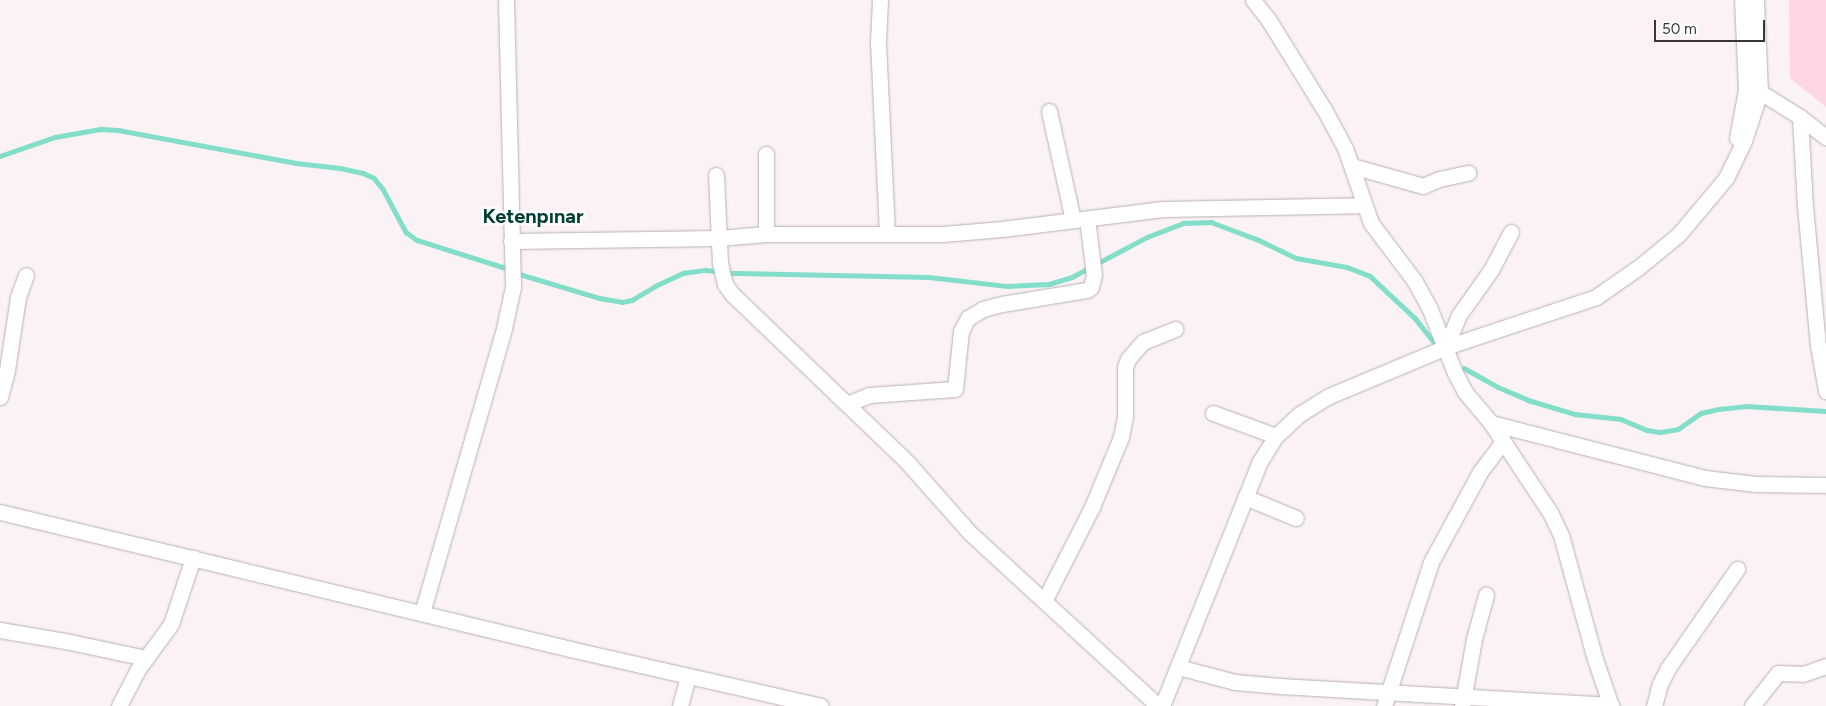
<!DOCTYPE html>
<meta charset="utf-8">
<style>
body{margin:0}
#map{position:relative;width:1826px;height:706px;overflow:hidden;background:#faf2f5;font-family:Figtree,sans-serif}
div>[style]{position:absolute}
.green>*{inset:0;background:#fdd5e5}
.stream>*{height:4.5px;margin:-2.25px;padding:0 2.25px;transform-origin:2.25px;border-radius:2.25px;background:#82dec8}
.roads{filter:drop-shadow(0 0 1px #b8b0b3) drop-shadow(0 0 1px #b8b0b3)}
.minor>*{height:15px;margin:-7.5px;padding:0 7.5px;transform-origin:7.5px;border-radius:7.5px;background:#fff}
span{translate:-50% -50%;white-space:nowrap;text-align:center;line-height:1.15;-webkit-text-stroke:5px #fff;paint-order:stroke}
.district-label{font-size:20px;color:#013e34;font-weight:700}
.scale{position:absolute;left:1654px;top:20px;width:111px;height:22px;box-sizing:border-box;border:2px solid #383536;border-top:0;padding-left:6px;font-size:15px;line-height:18px;white-space:nowrap;color:#383536;-webkit-text-stroke:4px #fff;paint-order:stroke}
</style>
<div id="map">
<div class="green">
<div style="clip-path:polygon(1789px 0,1826px 0,1826px 107px,1790px 78px)"></div>
</div>
<div class="stream">
<div style="left:0;top:156px;width:58px;rotate:-19.1deg"></div>
<div style="left:55px;top:137px;width:47px;rotate:-9.9deg"></div>
<div style="left:101px;top:129px;width:17px;rotate:3deg"></div>
<div style="left:118px;top:130px;width:181px;rotate:10.5deg"></div>
<div style="left:296px;top:163px;width:44px;rotate:6.5deg"></div>
<div style="left:340px;top:168px;width:24px;rotate:12deg"></div>
<div style="left:363px;top:173px;width:12px;rotate:24deg"></div>
<div style="left:374px;top:178px;width:14px;rotate:51deg"></div>
<div style="left:383px;top:189px;width:49px;rotate:61.9deg"></div>
<div style="left:406px;top:232px;width:14px;rotate:36deg"></div>
<div style="left:417px;top:240px;width:96px;rotate:17.5deg"></div>
<div style="left:1096px;top:264px;width:58px;rotate:-27.9deg"></div>
<div style="left:1147px;top:237px;width:39px;rotate:-21deg"></div>
<div style="left:1183px;top:223px;width:28px;rotate:-2deg"></div>
<div style="left:1211px;top:222px;width:51px;rotate:20.6deg"></div>
<div style="left:1259px;top:240px;width:41px;rotate:25.9deg"></div>
<div style="left:1296px;top:258px;width:52px;rotate:10deg"></div>
<div style="left:1347px;top:267px;width:25px;rotate:21deg"></div>
<div style="left:1370px;top:276px;width:62px;rotate:43deg"></div>
<div style="left:1415px;top:318px;width:33px;rotate:52deg"></div>
<div style="left:516px;top:273px;width:88px;rotate:16.6deg"></div>
<div style="left:600px;top:298px;width:22px;rotate:10deg"></div>
<div style="left:622px;top:302px;width:10px;rotate:-11deg"></div>
<div style="left:632px;top:300px;width:27px;rotate:-31deg"></div>
<div style="left:655px;top:286px;width:31px;rotate:-25deg"></div>
<div style="left:683px;top:273px;width:22px;rotate:-8deg"></div>
<div style="left:705px;top:270px;width:30px;rotate:6deg"></div>
<div style="left:735px;top:273px;width:194px;rotate:1.2deg"></div>
<div style="left:929px;top:277px;width:79px;rotate:6.6deg"></div>
<div style="left:1007px;top:286px;width:42px;rotate:-2.7deg"></div>
<div style="left:1049px;top:284px;width:24px;rotate:-17deg"></div>
<div style="left:1072px;top:277px;width:19px;rotate:-28deg"></div>
<div style="left:1464px;top:368px;width:39px;rotate:29deg"></div>
<div style="left:1498px;top:387px;width:33px;rotate:23deg"></div>
<div style="left:1528px;top:400px;width:49px;rotate:16.6deg"></div>
<div style="left:1575px;top:414px;width:46px;rotate:6.2deg"></div>
<div style="left:1621px;top:419px;width:28px;rotate:23deg"></div>
<div style="left:1647px;top:430px;width:13px;rotate:9deg"></div>
<div style="left:1660px;top:432px;width:18px;rotate:-9deg"></div>
<div style="left:1678px;top:429px;width:28px;rotate:-35deg"></div>
<div style="left:1701px;top:413px;width:18px;rotate:-13deg"></div>
<div style="left:1719px;top:409px;width:27px;rotate:-6deg"></div>
<div style="left:1746px;top:406px;width:80px;rotate:3.6deg"></div>
</div>
<div class="roads">
<div class="minor">
<div style="left:880px;top:0;width:42px;rotate:92.7deg"></div>
<div style="left:878px;top:42px;width:192px;rotate:87.3deg"></div>
<div style="left:1253px;top:0;width:24px;rotate:52deg"></div>
<div style="left:1268px;top:19px;width:108px;rotate:58.2deg"></div>
<div style="left:1325px;top:111px;width:42px;rotate:61.6deg"></div>
<div style="left:1345px;top:148px;width:79px;rotate:70.9deg"></div>
<div style="left:1371px;top:223px;width:71px;rotate:53deg"></div>
<div style="left:1414px;top:280px;width:31px;rotate:61deg"></div>
<div style="left:1429px;top:307px;width:71px;rotate:68.5deg"></div>
<div style="left:1455px;top:373px;width:21px;rotate:62deg"></div>
<div style="left:1465px;top:392px;width:40px;rotate:50deg"></div>
<div style="left:1491px;top:423px;width:109px;rotate:56.6deg"></div>
<div style="left:1551px;top:514px;width:23px;rotate:65deg"></div>
<div style="left:1561px;top:535px;width:129px;rotate:74.7deg"></div>
<div style="left:1595px;top:659px;width:50px;rotate:71.2deg"></div>
<div style="left:1750px;top:90px;width:10px;rotate:11deg"></div>
<div style="left:1760px;top:92px;width:47px;rotate:32deg"></div>
<div style="left:1800px;top:117px;width:33px;rotate:38deg"></div>
<div style="left:1049px;top:111px;width:112px;rotate:77.6deg"></div>
<div style="left:1800px;top:117px;width:89px;rotate:86.8deg"></div>
<div style="left:1805px;top:206px;width:140px;rotate:84.7deg"></div>
<div style="left:1818px;top:345px;width:47px;rotate:80.1deg"></div>
<div style="left:1737px;top:138px;width:49px;rotate:-79.4deg"></div>
<div style="left:1746px;top:90px;width:90px;rotate:-92.5deg"></div>
<div style="left:766px;top:154px;width:80px;rotate:90deg"></div>
<div style="left:1352px;top:166px;width:74px;rotate:15.7deg"></div>
<div style="left:1423px;top:186px;width:17px;rotate:-24deg"></div>
<div style="left:1439px;top:179px;width:30px;rotate:-12deg"></div>
<div style="left:716px;top:175px;width:88px;rotate:87.4deg"></div>
<div style="left:720px;top:263px;width:22px;rotate:77deg"></div>
<div style="left:725px;top:284px;width:12px;rotate:55deg"></div>
<div style="left:732px;top:294px;width:244px;rotate:43.8deg"></div>
<div style="left:908px;top:463px;width:94px;rotate:48.5deg"></div>
<div style="left:970px;top:533px;width:255px;rotate:42.6deg"></div>
<div style="left:511px;top:241px;width:208px;rotate:-0.8deg"></div>
<div style="left:719px;top:238px;width:47px;rotate:-4.9deg"></div>
<div style="left:766px;top:234px;width:177px"></div>
<div style="left:943px;top:234px;width:59px;rotate:-4.8deg"></div>
<div style="left:1002px;top:229px;width:162px;rotate:-7.1deg"></div>
<div style="left:1163px;top:209px;width:200px;rotate:-1.1deg"></div>
<div style="left:1446px;top:347px;width:35px;rotate:-68deg"></div>
<div style="left:1459px;top:315px;width:55px;rotate:-54.6deg"></div>
<div style="left:1491px;top:270px;width:43px;rotate:-62.2deg"></div>
<div style="left:0;top:397px;width:28px;rotate:-75deg"></div>
<div style="left:7px;top:370px;width:74px;rotate:-81.4deg"></div>
<div style="left:18px;top:297px;width:23px;rotate:-70deg"></div>
<div style="left:847px;top:404px;width:24px;rotate:-22deg"></div>
<div style="left:869px;top:395px;width:86px;rotate:-4deg"></div>
<div style="left:955px;top:389px;width:58px;rotate:-84.1deg"></div>
<div style="left:961px;top:331px;width:15px;rotate:-62deg"></div>
<div style="left:968px;top:318px;width:17px;rotate:-31deg"></div>
<div style="left:983px;top:309px;width:20px;rotate:-15deg"></div>
<div style="left:1002px;top:304px;width:86px;rotate:-9.4deg"></div>
<div style="left:1087px;top:290px;width:5px;rotate:-37deg"></div>
<div style="left:1091px;top:287px;width:12px;rotate:-76deg"></div>
<div style="left:1094px;top:275px;width:57px;rotate:-97deg"></div>
<div style="left:1213px;top:413px;width:67px;rotate:20.1deg"></div>
<div style="left:1491px;top:423px;width:221px;rotate:14.4deg"></div>
<div style="left:1705px;top:478px;width:51px;rotate:6.7deg"></div>
<div style="left:1756px;top:484px;width:70px;rotate:0.8deg"></div>
<div style="left:1245px;top:497px;width:55px;rotate:22.4deg"></div>
<div style="left:0;top:512px;width:586px;rotate:13.51deg"></div>
<div style="left:570px;top:649px;width:257px;rotate:12.8deg"></div>
<div style="left:1044px;top:601px;width:106px;rotate:-62.9deg"></div>
<div style="left:1092px;top:507px;width:76px;rotate:-67.5deg"></div>
<div style="left:1121px;top:437px;width:21px;rotate:-79deg"></div>
<div style="left:1125px;top:416px;width:49px;rotate:-90deg"></div>
<div style="left:1125px;top:367px;width:9px;rotate:-69deg"></div>
<div style="left:1128px;top:359px;width:23px;rotate:-49deg"></div>
<div style="left:1143px;top:342px;width:35px;rotate:-22deg"></div>
<div style="left:422px;top:613px;width:297px;rotate:-73.9deg"></div>
<div style="left:504px;top:328px;width:42px;rotate:-77.6deg"></div>
<div style="left:513px;top:287px;width:287px;rotate:-91.4deg"></div>
<div style="left:0;top:630px;width:71px;rotate:9.7deg"></div>
<div style="left:70px;top:642px;width:78px;rotate:11.9deg"></div>
<div style="left:1178px;top:667px;width:59px;rotate:14.7deg"></div>
<div style="left:1235px;top:682px;width:45px;rotate:5.1deg"></div>
<div style="left:1280px;top:686px;width:332px;rotate:3.3deg"></div>
<div style="left:119px;top:706px;width:42px;rotate:-62.8deg"></div>
<div style="left:138px;top:669px;width:56px;rotate:-53.7deg"></div>
<div style="left:171px;top:624px;width:70px;rotate:-71.6deg"></div>
<div style="left:680px;top:706px;width:31px;rotate:-75deg"></div>
<div style="left:1162px;top:706px;width:262px;rotate:-68.2deg"></div>
<div style="left:1259px;top:463px;width:32px;rotate:-58deg"></div>
<div style="left:1276px;top:436px;width:33px;rotate:-43deg"></div>
<div style="left:1300px;top:414px;width:34px;rotate:-32deg"></div>
<div style="left:1329px;top:396px;width:127px;rotate:-22.7deg"></div>
<div style="left:1446px;top:347px;width:158px;rotate:-18.4deg"></div>
<div style="left:1596px;top:297px;width:52px;rotate:-34.9deg"></div>
<div style="left:1639px;top:267px;width:52px;rotate:-39.5deg"></div>
<div style="left:1679px;top:234px;width:73px;rotate:-50deg"></div>
<div style="left:1726px;top:178px;width:41px;rotate:-64.1deg"></div>
<div style="left:1744px;top:141px;width:52px;rotate:-71.9deg"></div>
<div style="left:1760px;top:92px;width:92px;rotate:-92.5deg"></div>
<div style="left:1384px;top:706px;width:151px;rotate:-71.9deg"></div>
<div style="left:1431px;top:562px;width:102px;rotate:-61.4deg"></div>
<div style="left:1480px;top:472px;width:39px;rotate:-53deg"></div>
<div style="left:1462px;top:706px;width:68px;rotate:-79.8deg"></div>
<div style="left:1474px;top:639px;width:46px;rotate:-74.7deg"></div>
<div style="left:1654px;top:706px;width:23px;rotate:-75deg"></div>
<div style="left:1660px;top:684px;width:18px;rotate:-63deg"></div>
<div style="left:1668px;top:668px;width:121px;rotate:-55.1deg"></div>
<div style="left:1752px;top:706px;width:42px;rotate:-51.8deg"></div>
<div style="left:1778px;top:673px;width:25px;rotate:2deg"></div>
<div style="left:1803px;top:674px;width:24px;rotate:-19deg"></div>
</div>
</div>
<div class="district-label">
<span style="left:533px;top:216px">Ketenpınar</span>
</div>
<div class="scale">50 m</div>
</div>
